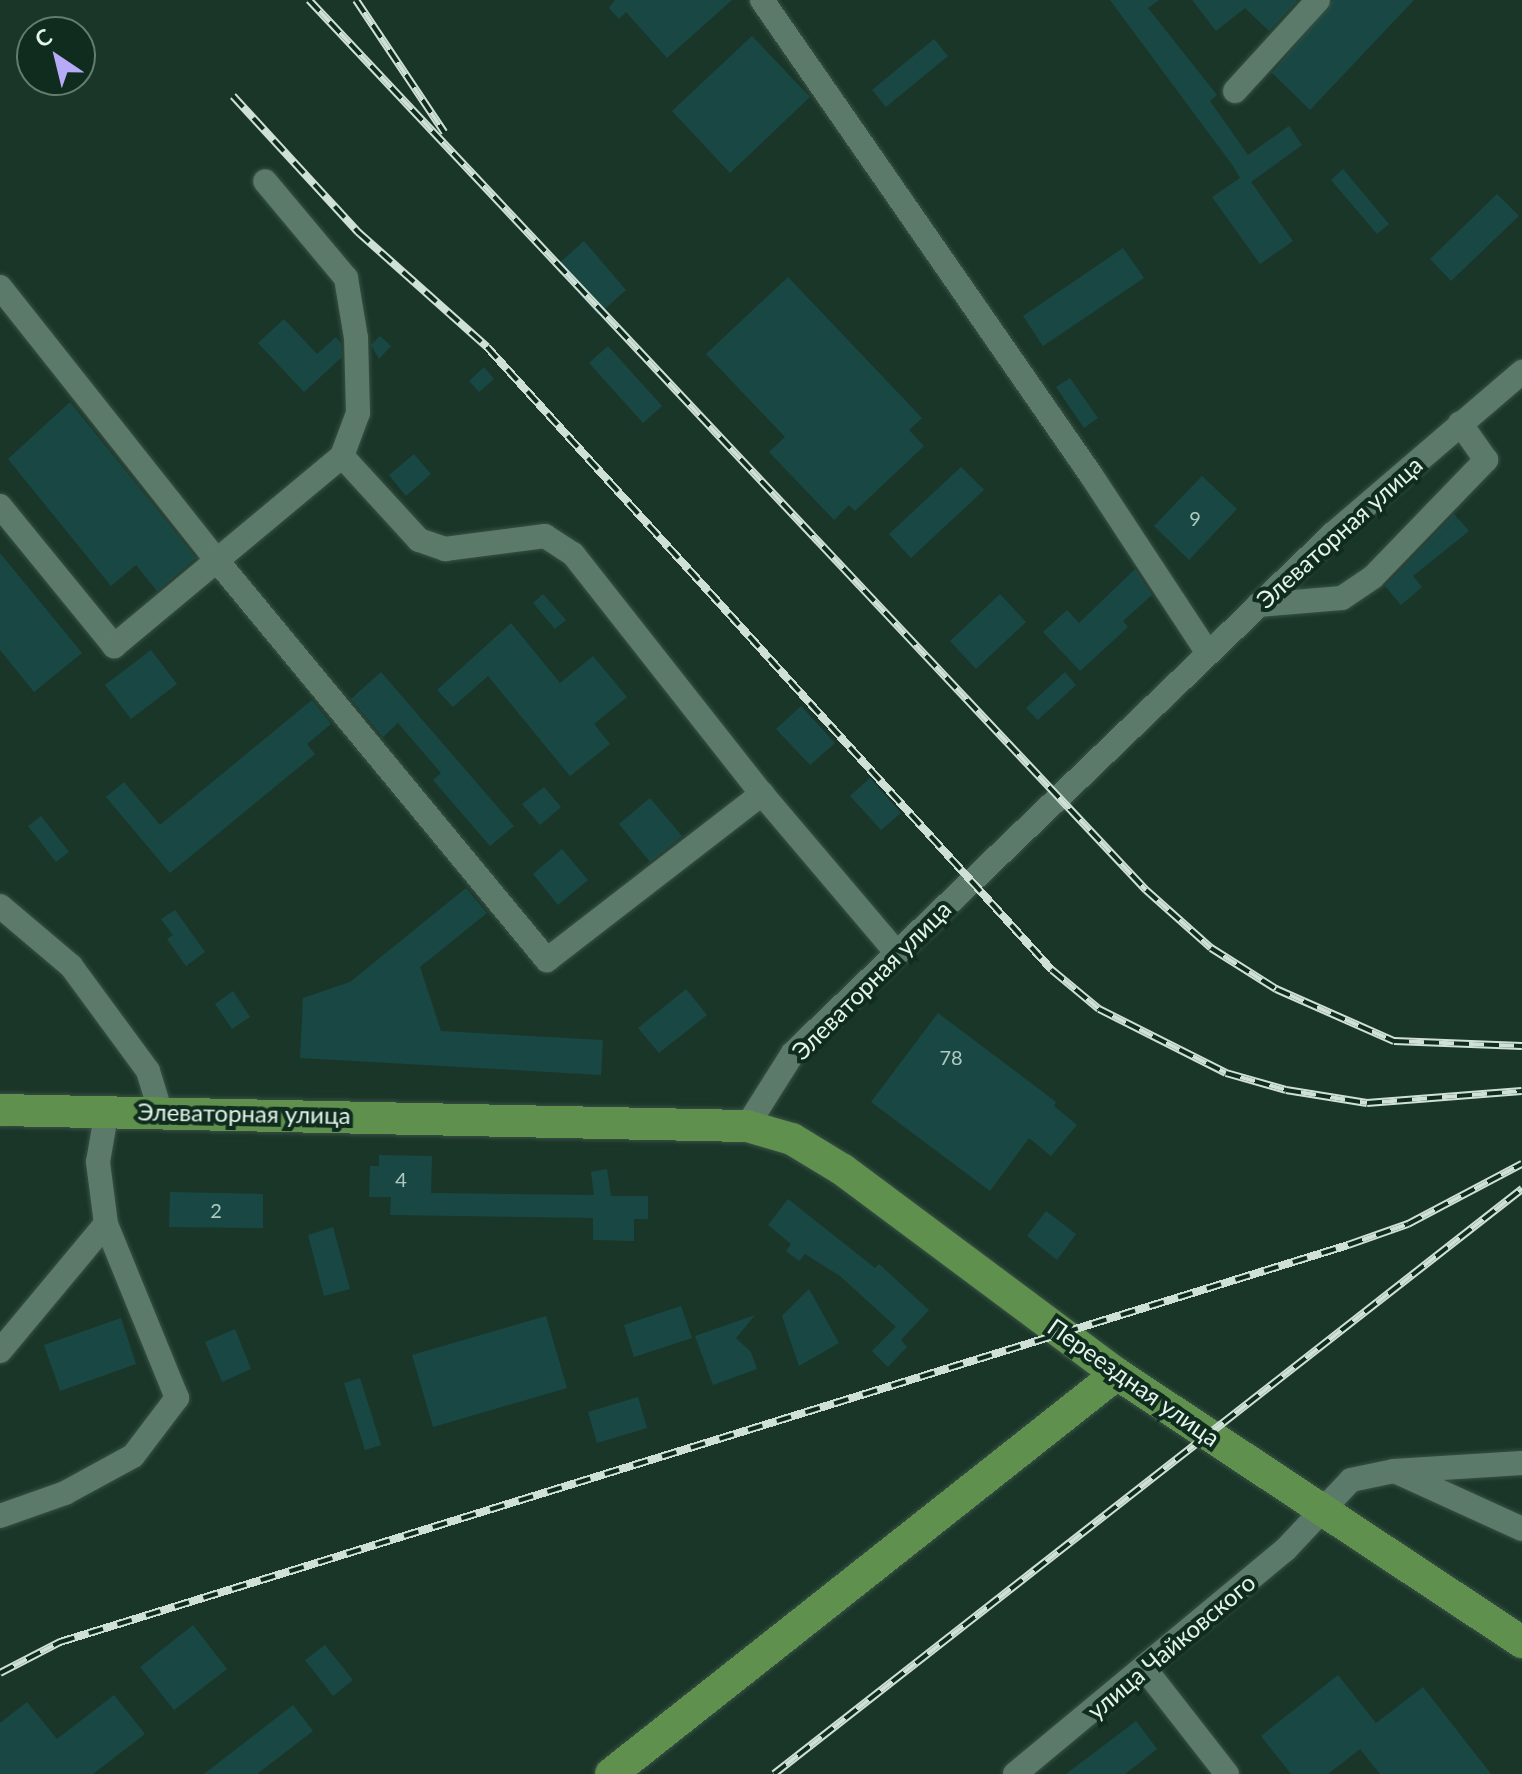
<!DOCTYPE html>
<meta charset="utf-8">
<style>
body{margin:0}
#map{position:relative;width:1522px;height:1774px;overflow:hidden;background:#1a3628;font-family:Lato,sans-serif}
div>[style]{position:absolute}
.building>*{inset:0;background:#194844}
.roads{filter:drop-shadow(0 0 2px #385145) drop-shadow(0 0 2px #385145)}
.minor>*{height:24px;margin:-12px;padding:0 12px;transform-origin:12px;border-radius:12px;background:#5c7a6a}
.major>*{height:32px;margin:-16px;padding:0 16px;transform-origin:16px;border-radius:16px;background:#5f904d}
.rail>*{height:8px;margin-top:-4px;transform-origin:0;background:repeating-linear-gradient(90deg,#0f2c1f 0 15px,#cfe1d7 0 30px);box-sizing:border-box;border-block:2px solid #cfe1d7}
span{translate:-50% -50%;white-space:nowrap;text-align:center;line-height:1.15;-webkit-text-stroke:8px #0f2c1f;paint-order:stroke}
.number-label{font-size:20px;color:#b0c9c0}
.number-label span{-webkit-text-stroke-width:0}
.street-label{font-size:24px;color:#e3f4ea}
.north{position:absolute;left:16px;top:16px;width:80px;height:80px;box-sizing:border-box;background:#0f2c1f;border:2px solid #647c70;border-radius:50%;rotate:325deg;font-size:22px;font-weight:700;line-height:32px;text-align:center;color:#e3f4ea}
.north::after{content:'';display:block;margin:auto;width:28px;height:36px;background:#b7abf8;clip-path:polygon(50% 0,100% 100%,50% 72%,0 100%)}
</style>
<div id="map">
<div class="building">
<div style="clip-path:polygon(615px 0,732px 0,667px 58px,626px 12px,619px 19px,609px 8px)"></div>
<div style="clip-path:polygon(1110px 0,1159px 0,1148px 8px,1217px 95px,1210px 101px,1248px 155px,1289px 126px,1302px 145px,1251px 182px,1293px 241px,1260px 264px,1212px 197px,1240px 178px,1233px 166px)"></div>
<div style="clip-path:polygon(1192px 0,1296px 0,1297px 1px,1269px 31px,1245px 8px,1216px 31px)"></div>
<div style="clip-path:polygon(1333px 0,1414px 0,1310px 110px,1272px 73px)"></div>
<div style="clip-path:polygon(752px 36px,810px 97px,730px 173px,672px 111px)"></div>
<div style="clip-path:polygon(934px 39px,948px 56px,886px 107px,872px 90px)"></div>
<div style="clip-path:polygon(1343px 169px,1389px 224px,1377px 234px,1331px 180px)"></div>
<div style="clip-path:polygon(1497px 194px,1519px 216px,1451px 281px,1430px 259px)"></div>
<div style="clip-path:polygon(584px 241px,626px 290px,598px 315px,555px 267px)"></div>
<div style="clip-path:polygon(1123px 248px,1144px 278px,1043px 346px,1023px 316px)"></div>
<div style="clip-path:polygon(788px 277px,922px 418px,909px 430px,924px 446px,855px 511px,849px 505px,834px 520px,769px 452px,785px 437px,706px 354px)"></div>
<div style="clip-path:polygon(284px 319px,317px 354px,336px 337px,341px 343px,342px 357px,304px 392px,258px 343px)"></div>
<div style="clip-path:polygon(380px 336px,391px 346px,379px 359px,371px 345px)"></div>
<div style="clip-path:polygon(608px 346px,662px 406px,643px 423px,589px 363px)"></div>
<div style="clip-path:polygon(484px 367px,494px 379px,479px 392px,469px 381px)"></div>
<div style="clip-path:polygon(1070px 378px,1098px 418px,1084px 428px,1056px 387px)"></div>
<div style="clip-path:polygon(70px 402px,196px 558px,157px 591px,136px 565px,111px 586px,8px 459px)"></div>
<div style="clip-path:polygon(414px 454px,431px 474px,406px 496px,389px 475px)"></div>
<div style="clip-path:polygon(961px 467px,984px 490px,911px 558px,889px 534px)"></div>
<div style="clip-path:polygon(1202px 476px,1237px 509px,1189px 560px,1154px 526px)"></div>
<div style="clip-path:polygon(1454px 514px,1469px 531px,1413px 576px,1422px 587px,1401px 605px,1385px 586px)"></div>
<div style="clip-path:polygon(0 553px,82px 653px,34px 692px,0 650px)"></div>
<div style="clip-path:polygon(1135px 569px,1152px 595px,1123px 621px,1128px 627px,1080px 671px,1043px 632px,1067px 610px,1079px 623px)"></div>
<div style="clip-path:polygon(543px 594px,566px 620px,555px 629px,533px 603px)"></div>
<div style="clip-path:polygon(1000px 594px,1026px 622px,976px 669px,950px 641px)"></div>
<div style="clip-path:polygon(511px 623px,560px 683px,593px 656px,627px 697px,594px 724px,610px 744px,570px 776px,488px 676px,453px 707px,437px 690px)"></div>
<div style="clip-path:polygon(151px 650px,177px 684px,131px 719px,105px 685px)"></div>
<div style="clip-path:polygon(381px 672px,514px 826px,490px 846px,433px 780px,441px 773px,398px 723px,383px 737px,351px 699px)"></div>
<div style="clip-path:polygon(1065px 672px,1076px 685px,1038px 720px,1026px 708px)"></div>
<div style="clip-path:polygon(312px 700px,331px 724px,307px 744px,315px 754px,170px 873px,106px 797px,124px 782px,160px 825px)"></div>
<div style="clip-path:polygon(801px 706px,835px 743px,810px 765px,776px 729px)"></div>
<div style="clip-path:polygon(870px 778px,901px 813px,881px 830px,850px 796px)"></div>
<div style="clip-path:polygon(544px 787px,561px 807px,540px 825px,522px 804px)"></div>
<div style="clip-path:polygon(650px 798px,682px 836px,650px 862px,619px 824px)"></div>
<div style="clip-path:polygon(41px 816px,69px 852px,56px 862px,28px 826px)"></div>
<div style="clip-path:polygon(562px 849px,588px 880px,558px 905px,533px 874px)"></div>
<div style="clip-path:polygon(466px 888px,487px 913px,420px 967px,441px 1031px,603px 1040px,601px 1075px,300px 1058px,303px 998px,350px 982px)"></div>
<div style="clip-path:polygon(175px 910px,205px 952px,186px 966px,167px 939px,173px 935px,161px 919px)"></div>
<div style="clip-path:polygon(686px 989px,707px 1015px,659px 1053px,638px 1028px)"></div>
<div style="clip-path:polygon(233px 991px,250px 1017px,232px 1029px,215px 1004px)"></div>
<div style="clip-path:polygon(938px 1013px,1056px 1102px,1054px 1106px,1077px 1125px,1051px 1156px,1029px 1138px,990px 1191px,871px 1102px)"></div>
<div style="clip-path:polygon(379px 1155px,432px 1156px,431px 1193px,594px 1195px,591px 1172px,607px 1169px,611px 1196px,648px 1196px,648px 1219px,634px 1219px,634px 1241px,593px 1240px,593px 1218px,390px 1215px,391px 1197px,369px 1197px,370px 1166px,379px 1166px)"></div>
<div style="clip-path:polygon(170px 1192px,263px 1194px,263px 1228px,169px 1227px)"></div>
<div style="clip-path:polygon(788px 1199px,875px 1268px,879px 1264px,929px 1310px,901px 1340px,907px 1347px,888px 1367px,872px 1351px,896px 1327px,840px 1276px,805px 1254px,799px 1261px,786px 1251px,791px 1244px,768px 1225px)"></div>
<div style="clip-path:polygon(1046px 1211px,1076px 1234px,1057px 1260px,1027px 1236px)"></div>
<div style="clip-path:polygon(333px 1227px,350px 1289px,324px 1296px,308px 1235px)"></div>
<div style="clip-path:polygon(809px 1289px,839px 1343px,799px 1366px,782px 1316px)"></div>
<div style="clip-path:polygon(681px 1306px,692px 1338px,634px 1357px,624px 1325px)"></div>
<div style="clip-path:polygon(755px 1315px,736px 1338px,751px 1352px,757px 1369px,713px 1385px,695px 1336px)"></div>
<div style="clip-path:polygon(546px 1316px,567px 1388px,433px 1427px,412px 1355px)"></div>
<div style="clip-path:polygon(121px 1318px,136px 1364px,60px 1391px,44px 1345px)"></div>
<div style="clip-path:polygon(235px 1329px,251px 1369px,222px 1382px,205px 1342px)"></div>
<div style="clip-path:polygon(360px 1378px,381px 1445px,365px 1450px,344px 1383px)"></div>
<div style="clip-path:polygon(638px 1397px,647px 1428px,597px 1443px,588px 1412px)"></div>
<div style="clip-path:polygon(193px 1625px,227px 1669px,174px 1710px,140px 1667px)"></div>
<div style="clip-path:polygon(325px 1645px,353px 1680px,333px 1696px,305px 1660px)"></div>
<div style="clip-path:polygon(1338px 1675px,1376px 1723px,1423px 1687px,1491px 1774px,1380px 1774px,1360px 1749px,1328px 1774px,1291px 1774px,1261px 1736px)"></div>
<div style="clip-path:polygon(114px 1695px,145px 1734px,93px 1774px,0 1774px,0 1723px,27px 1702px,57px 1739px)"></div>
<div style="clip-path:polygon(293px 1705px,313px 1731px,257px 1774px,204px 1774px)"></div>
<div style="clip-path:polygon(1136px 1721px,1157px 1749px,1125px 1774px,1066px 1774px)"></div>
</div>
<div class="roads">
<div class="minor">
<div style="left:762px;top:0;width:578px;rotate:55.29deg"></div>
<div style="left:1091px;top:475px;width:213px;rotate:56.7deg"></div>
<div style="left:1235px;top:91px;width:123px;rotate:-47.6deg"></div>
<div style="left:0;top:287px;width:352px;rotate:51.6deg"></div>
<div style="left:219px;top:563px;width:515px;rotate:50.44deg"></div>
<div style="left:547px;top:960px;width:272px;rotate:-37.7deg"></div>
<div style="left:342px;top:456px;width:114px;rotate:47.5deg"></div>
<div style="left:419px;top:540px;width:28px;rotate:19deg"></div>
<div style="left:445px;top:549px;width:101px;rotate:-7.4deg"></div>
<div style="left:545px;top:536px;width:33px;rotate:33deg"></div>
<div style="left:573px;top:554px;width:305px;rotate:51.8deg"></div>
<div style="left:762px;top:794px;width:209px;rotate:49.7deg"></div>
<div style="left:0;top:506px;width:181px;rotate:50.8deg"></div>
<div style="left:114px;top:646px;width:297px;rotate:-39.8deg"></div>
<div style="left:342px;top:456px;width:46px;rotate:-69.6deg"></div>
<div style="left:358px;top:413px;width:75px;rotate:-91.5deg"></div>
<div style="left:356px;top:338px;width:61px;rotate:-99.5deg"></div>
<div style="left:346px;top:278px;width:126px;rotate:-129.9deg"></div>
<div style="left:1258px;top:605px;width:84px;rotate:-4.8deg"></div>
<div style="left:1342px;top:598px;width:37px;rotate:-34deg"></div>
<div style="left:1373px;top:577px;width:163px;rotate:-46deg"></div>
<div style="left:1486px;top:460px;width:45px;rotate:-125.1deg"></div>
<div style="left:0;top:906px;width:93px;rotate:40.2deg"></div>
<div style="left:71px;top:966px;width:130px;rotate:53.7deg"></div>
<div style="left:148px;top:1071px;width:41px;rotate:72.9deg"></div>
<div style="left:747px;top:1126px;width:86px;rotate:-57.8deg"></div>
<div style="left:793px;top:1053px;width:750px;rotate:-43.87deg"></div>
<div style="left:1334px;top:533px;width:248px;rotate:-40.6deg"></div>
<div style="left:0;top:1351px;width:165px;rotate:-50.2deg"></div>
<div style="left:1397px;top:1472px;width:137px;rotate:24.5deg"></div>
<div style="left:0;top:1516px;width:69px;rotate:-19.5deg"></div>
<div style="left:65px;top:1493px;width:77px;rotate:-28.6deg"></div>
<div style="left:133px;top:1456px;width:73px;rotate:-52.8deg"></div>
<div style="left:177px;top:1398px;width:188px;rotate:-112.2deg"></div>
<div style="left:106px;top:1224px;width:63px;rotate:-97.4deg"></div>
<div style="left:98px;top:1162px;width:53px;rotate:-80.2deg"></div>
<div style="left:1145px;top:1669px;width:133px;rotate:52deg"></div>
<div style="left:1015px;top:1774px;width:351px;rotate:-39.7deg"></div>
<div style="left:1285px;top:1550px;width:96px;rotate:-46.7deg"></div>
<div style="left:1351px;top:1480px;width:44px;rotate:-11.8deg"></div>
<div style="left:1394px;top:1471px;width:128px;rotate:-3.6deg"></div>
</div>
<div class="major">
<div style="left:0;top:1110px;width:747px;rotate:1.23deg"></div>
<div style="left:747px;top:1126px;width:47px;rotate:16.1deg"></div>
<div style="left:792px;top:1139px;width:60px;rotate:31.3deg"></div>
<div style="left:843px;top:1170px;width:342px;rotate:36.7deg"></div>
<div style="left:1117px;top:1374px;width:486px;rotate:33.5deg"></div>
<div style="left:611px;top:1774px;width:645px;rotate:-38.33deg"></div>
</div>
</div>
<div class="rail">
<div style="left:309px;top:0;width:1222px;rotate:46.76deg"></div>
<div style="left:1146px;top:890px;width:87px;rotate:41.7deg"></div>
<div style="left:1211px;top:948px;width:77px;rotate:32.2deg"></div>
<div style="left:1276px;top:989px;width:129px;rotate:23.8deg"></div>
<div style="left:1394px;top:1041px;width:128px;rotate:2.2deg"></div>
<div style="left:356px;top:0;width:159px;rotate:56.3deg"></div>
<div style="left:233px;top:96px;width:185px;rotate:47.4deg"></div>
<div style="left:358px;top:232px;width:173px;rotate:41.7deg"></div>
<div style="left:487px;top:347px;width:841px;rotate:47.8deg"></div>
<div style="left:1052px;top:970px;width:61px;rotate:39.7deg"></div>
<div style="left:1099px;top:1009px;width:142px;rotate:26.7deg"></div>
<div style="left:1226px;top:1073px;width:62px;rotate:15.8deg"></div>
<div style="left:1286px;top:1090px;width:82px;rotate:9.1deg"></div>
<div style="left:1367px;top:1103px;width:155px;rotate:-4.4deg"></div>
<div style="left:0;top:1673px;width:68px;rotate:-27.3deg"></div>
<div style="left:60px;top:1642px;width:1348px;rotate:-17.13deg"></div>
<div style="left:1348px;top:1245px;width:64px;rotate:-19.3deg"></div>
<div style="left:1408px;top:1224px;width:129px;rotate:-27.8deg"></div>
<div style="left:774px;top:1774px;width:950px;rotate:-38.03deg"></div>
</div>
<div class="number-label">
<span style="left:1195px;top:518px">9</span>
<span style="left:951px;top:1057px">78</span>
<span style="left:401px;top:1179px">4</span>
<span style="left:216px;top:1210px">2</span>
</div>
<div class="street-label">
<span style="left:1339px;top:532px;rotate:-42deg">Элеваторная улица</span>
<span style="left:871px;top:980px;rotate:-45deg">Элеваторная улица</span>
<span style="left:244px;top:1113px;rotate:1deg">Элеваторная улица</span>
<span style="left:1134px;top:1382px;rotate:35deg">Переездная улица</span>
<span style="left:1171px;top:1646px;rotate:-40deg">улица Чайковского</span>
</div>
<div class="north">С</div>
</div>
